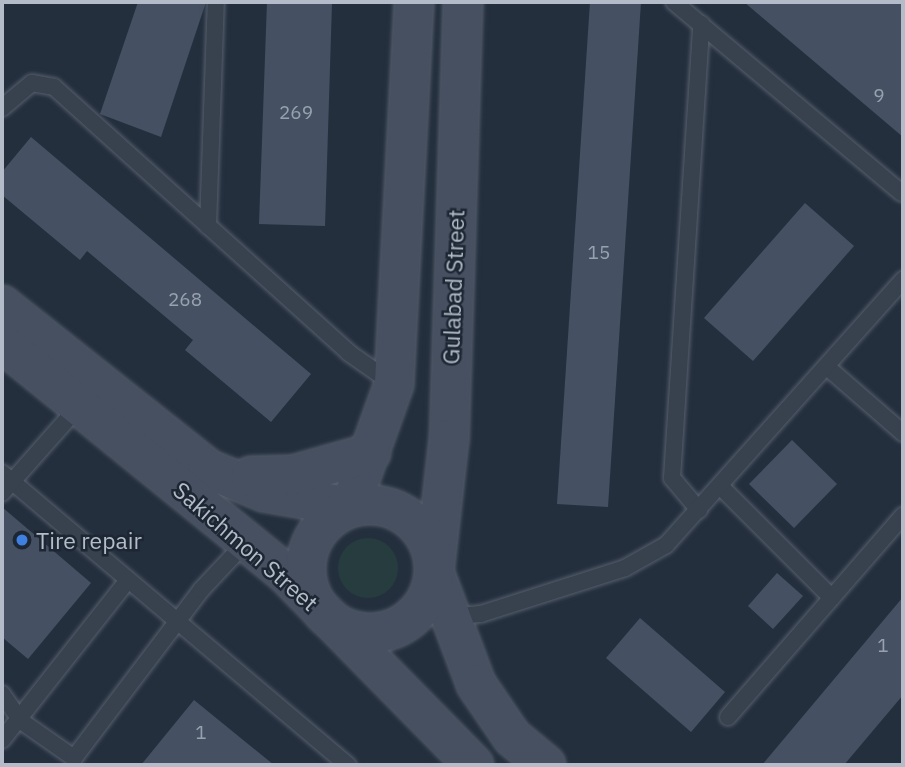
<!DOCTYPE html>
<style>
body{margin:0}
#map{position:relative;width:905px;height:767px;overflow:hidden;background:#242f3e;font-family:"IBM Plex Sans",sans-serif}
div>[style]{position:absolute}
.green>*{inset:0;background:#263c3f}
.round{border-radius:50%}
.building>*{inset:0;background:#455162}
.roads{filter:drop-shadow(0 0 2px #565f6c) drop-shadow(0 0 2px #565f6c)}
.lane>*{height:16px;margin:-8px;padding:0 8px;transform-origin:8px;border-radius:8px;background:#38414e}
.secondary>*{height:38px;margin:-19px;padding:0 19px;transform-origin:19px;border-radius:19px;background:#465061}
.secondary>.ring{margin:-19px;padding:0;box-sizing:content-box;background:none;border:38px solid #465061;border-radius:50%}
.dots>*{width:19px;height:19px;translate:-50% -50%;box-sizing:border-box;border:4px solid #1d2633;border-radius:50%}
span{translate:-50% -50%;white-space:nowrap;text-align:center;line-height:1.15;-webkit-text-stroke:5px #1d2633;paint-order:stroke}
.number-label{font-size:19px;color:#98a1af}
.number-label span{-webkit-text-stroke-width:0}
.street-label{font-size:23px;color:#b4bcc9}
.poi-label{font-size:23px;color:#b4bcc9}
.left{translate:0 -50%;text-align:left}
.frame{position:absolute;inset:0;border:4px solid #b4bcc9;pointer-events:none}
</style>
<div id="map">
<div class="green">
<div class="round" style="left:338px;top:538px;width:60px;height:60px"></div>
</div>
<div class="building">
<div style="clip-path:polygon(138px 2px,206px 2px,161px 137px,100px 114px)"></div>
<div style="clip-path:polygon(267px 2px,332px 2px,325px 226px,259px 224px)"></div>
<div style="clip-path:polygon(590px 2px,641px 2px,608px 507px,557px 504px)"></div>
<div style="clip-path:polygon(744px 2px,903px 2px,903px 137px)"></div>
<div style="clip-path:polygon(31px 137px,311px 374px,271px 422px,185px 350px,193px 340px,87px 251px,80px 260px,2px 195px,2px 172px)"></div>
<div style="clip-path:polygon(805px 203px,854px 246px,753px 361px,704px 318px)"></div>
<div style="clip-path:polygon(792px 440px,837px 484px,794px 528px,749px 484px)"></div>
<div style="clip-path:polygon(2px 507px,91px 583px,28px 659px,2px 637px)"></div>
<div style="clip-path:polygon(777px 573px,803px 596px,773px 629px,748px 606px)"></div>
<div style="clip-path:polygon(903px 597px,903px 695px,844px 765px,762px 765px)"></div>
<div style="clip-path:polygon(640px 618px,725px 692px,691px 732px,606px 658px)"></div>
<div style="clip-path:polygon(194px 700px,274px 765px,141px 765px)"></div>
</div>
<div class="roads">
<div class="lane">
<div style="left:674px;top:2px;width:297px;rotate:40deg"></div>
<div style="left:2px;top:108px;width:39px;rotate:-40deg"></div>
<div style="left:32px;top:83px;width:22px;rotate:10deg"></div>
<div style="left:54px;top:87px;width:397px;rotate:42deg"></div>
<div style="left:349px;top:353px;width:52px;rotate:34.9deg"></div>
<div style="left:208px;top:226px;width:224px;rotate:-88deg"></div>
<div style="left:827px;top:367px;width:101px;rotate:41deg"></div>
<div style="left:2px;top:473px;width:453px;rotate:40.2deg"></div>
<div style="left:720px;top:486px;width:158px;rotate:45deg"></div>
<div style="left:2px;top:493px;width:116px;rotate:-48.5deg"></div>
<div style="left:699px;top:510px;width:42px;rotate:-130.2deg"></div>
<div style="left:672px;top:478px;width:455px;rotate:-86.3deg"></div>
<div style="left:451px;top:617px;width:30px;rotate:-6deg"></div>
<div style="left:481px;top:614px;width:151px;rotate:-17.7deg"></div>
<div style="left:625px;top:568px;width:47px;rotate:-29.3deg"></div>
<div style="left:666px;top:545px;width:356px;rotate:-48.2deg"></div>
<div style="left:2px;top:694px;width:33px;rotate:55deg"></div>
<div style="left:21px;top:721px;width:65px;rotate:34.9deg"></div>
<div style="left:74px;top:758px;width:211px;rotate:-52.9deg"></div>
<div style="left:201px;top:590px;width:66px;rotate:-46.8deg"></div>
<div style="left:728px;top:717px;width:267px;rotate:-49deg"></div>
<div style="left:2px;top:740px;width:204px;rotate:-51.8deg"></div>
</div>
<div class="secondary">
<div style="left:463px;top:2px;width:437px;rotate:91.8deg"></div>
<div style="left:449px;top:439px;width:134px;rotate:96.4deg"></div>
<div style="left:434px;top:572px;width:120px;rotate:69.4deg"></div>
<div style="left:476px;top:684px;width:64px;rotate:55.8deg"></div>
<div style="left:512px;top:737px;width:44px;rotate:39.5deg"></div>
<div style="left:2px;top:305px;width:263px;rotate:38.5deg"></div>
<div style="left:208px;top:469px;width:61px;rotate:22.3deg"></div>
<div style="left:264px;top:492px;width:87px;rotate:9.9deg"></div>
<div style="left:350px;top:507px;width:131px;rotate:-70.3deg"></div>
<div style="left:394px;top:384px;width:383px;rotate:-87deg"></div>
<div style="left:2px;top:343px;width:366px;rotate:39.1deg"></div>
<div style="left:286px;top:574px;width:268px;rotate:45.5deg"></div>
<div style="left:251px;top:476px;width:42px;rotate:-1.4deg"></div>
<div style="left:293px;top:475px;width:81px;rotate:-15.8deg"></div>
<div class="ring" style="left:306px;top:505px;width:90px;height:90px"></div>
</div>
</div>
<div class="dots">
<div style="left:22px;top:540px;background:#3f7fe0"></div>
</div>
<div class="number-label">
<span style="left:879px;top:96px">9</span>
<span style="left:296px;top:113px">269</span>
<span style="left:599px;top:253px">15</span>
<span style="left:185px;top:300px">268</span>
<span style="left:883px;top:646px">1</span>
<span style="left:201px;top:733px">1</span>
</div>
<div class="street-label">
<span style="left:453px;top:287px;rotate:-88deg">Gulabad Street</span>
<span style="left:246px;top:546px;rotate:41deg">Sakichmon Street</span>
</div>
<div class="poi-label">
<span class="left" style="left:36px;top:540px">Tire repair</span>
</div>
<div class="frame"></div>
</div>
